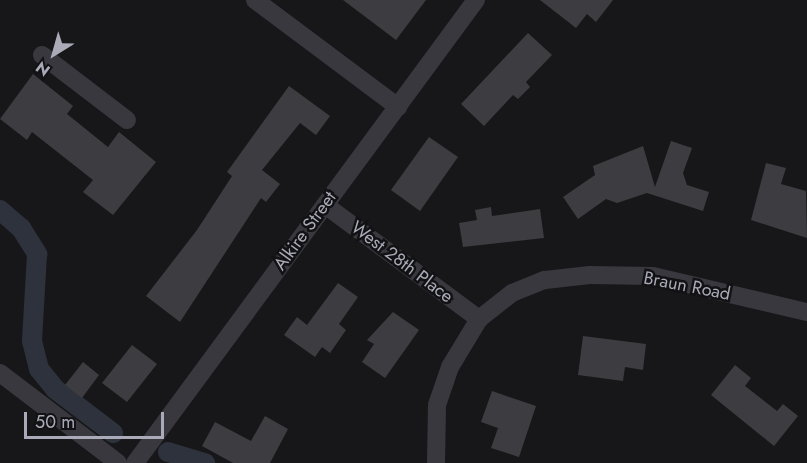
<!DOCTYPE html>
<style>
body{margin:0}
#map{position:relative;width:807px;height:463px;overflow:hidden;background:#171719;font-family:Jost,sans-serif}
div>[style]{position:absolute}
.canal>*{height:20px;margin:-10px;padding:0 10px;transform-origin:10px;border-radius:10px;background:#2d323d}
.building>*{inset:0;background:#3d3c40}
.minor>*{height:18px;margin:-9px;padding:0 9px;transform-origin:9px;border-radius:9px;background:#39383e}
span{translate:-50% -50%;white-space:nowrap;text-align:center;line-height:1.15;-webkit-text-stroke:5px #121214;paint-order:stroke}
.street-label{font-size:18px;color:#aaaab8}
.north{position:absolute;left:24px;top:24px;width:60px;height:60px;-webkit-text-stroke:4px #121214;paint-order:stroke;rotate:217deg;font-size:16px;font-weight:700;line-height:24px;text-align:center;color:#aaaab8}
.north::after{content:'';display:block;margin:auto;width:21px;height:27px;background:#aaaab8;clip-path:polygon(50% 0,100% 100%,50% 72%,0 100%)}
.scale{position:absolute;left:24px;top:412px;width:140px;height:27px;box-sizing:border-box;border:3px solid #aaaab8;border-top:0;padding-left:8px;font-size:18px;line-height:21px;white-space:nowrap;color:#aaaab8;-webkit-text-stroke:4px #121214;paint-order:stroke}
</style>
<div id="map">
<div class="canal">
<div style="left:0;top:210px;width:28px;rotate:41deg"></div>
<div style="left:21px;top:228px;width:31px;rotate:58deg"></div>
<div style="left:37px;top:254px;width:87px;rotate:93.3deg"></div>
<div style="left:32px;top:341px;width:29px;rotate:76deg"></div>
<div style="left:39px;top:369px;width:26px;rotate:51deg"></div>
<div style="left:55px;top:389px;width:73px;rotate:37.2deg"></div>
<div style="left:168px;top:452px;width:39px;rotate:17deg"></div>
</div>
<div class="building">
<div style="clip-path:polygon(343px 0,426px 0,396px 40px)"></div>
<div style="clip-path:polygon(540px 0,613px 0,596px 22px,587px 14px,576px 28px)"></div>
<div style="clip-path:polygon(528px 33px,552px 55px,526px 82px,530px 87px,518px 99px,513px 95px,484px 126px,461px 104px)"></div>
<div style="clip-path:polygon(33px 74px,73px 106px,67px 114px,108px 147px,119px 132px,156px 162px,113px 215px,83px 192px,93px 180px,32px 132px,27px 140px,0 119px)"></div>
<div style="clip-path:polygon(289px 86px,330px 116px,316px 135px,300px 123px,262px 170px,280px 184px,266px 202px,261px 198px,180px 322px,146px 296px,197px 230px,232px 176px,227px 172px)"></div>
<div style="clip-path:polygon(429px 137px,458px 157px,420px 211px,391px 190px)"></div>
<div style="clip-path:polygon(671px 141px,692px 148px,683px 173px,687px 185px,709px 192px,703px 211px,647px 193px,617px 203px,606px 199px,578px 219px,563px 197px,595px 175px,593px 166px,643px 146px,655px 187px)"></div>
<div style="clip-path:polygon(766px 163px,786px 168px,781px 184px,806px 191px,807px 238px,751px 220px)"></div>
<div style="clip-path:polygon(491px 207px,492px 216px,540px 209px,544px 238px,463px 247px,459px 223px,477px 220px,475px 210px)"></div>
<div style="clip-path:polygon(338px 283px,358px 297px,339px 324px,346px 330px,330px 353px,322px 347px,315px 357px,284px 335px,297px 317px,307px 325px)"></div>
<div style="clip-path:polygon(393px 312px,419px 330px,385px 378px,362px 362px,374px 344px,367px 340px)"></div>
<div style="clip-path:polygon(583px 336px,646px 344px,643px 370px,625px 367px,623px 381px,578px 375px)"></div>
<div style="clip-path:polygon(132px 345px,157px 364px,127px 402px,102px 383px)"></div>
<div style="clip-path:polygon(83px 362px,99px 375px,82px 398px,65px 385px)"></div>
<div style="clip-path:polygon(735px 365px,751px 378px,745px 386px,777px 411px,783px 404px,798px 416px,774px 446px,711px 395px)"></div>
<div style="clip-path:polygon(492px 391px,536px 406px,519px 457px,491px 448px,498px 428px,481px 422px)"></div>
<div style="clip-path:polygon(265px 416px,288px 429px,270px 463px,233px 463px,202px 446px,215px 422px,251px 441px)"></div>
</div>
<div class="minor">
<div style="left:255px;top:0;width:179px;rotate:36.8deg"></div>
<div style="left:42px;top:55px;width:107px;rotate:37.4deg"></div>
<div style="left:325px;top:205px;width:192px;rotate:36.5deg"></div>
<div style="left:0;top:373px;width:148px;rotate:37.3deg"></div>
<div style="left:135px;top:463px;width:575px;rotate:-53.63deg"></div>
<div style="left:436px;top:463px;width:58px;rotate:-89deg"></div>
<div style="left:437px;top:405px;width:40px;rotate:-71.1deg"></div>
<div style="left:450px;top:367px;width:56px;rotate:-58.9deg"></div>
<div style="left:479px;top:319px;width:42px;rotate:-38.2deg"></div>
<div style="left:512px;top:293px;width:35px;rotate:-22deg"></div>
<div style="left:545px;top:280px;width:45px;rotate:-6.3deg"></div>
<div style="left:590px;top:275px;width:63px;rotate:0.9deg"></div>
<div style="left:653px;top:276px;width:158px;rotate:13.2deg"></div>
</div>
<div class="street-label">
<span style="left:305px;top:231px;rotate:-54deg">Alkire Street</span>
<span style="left:402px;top:262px;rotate:37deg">West 28th Place</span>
<span style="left:687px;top:286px;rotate:11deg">Braun Road</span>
</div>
<div class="north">N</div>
<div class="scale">50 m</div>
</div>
